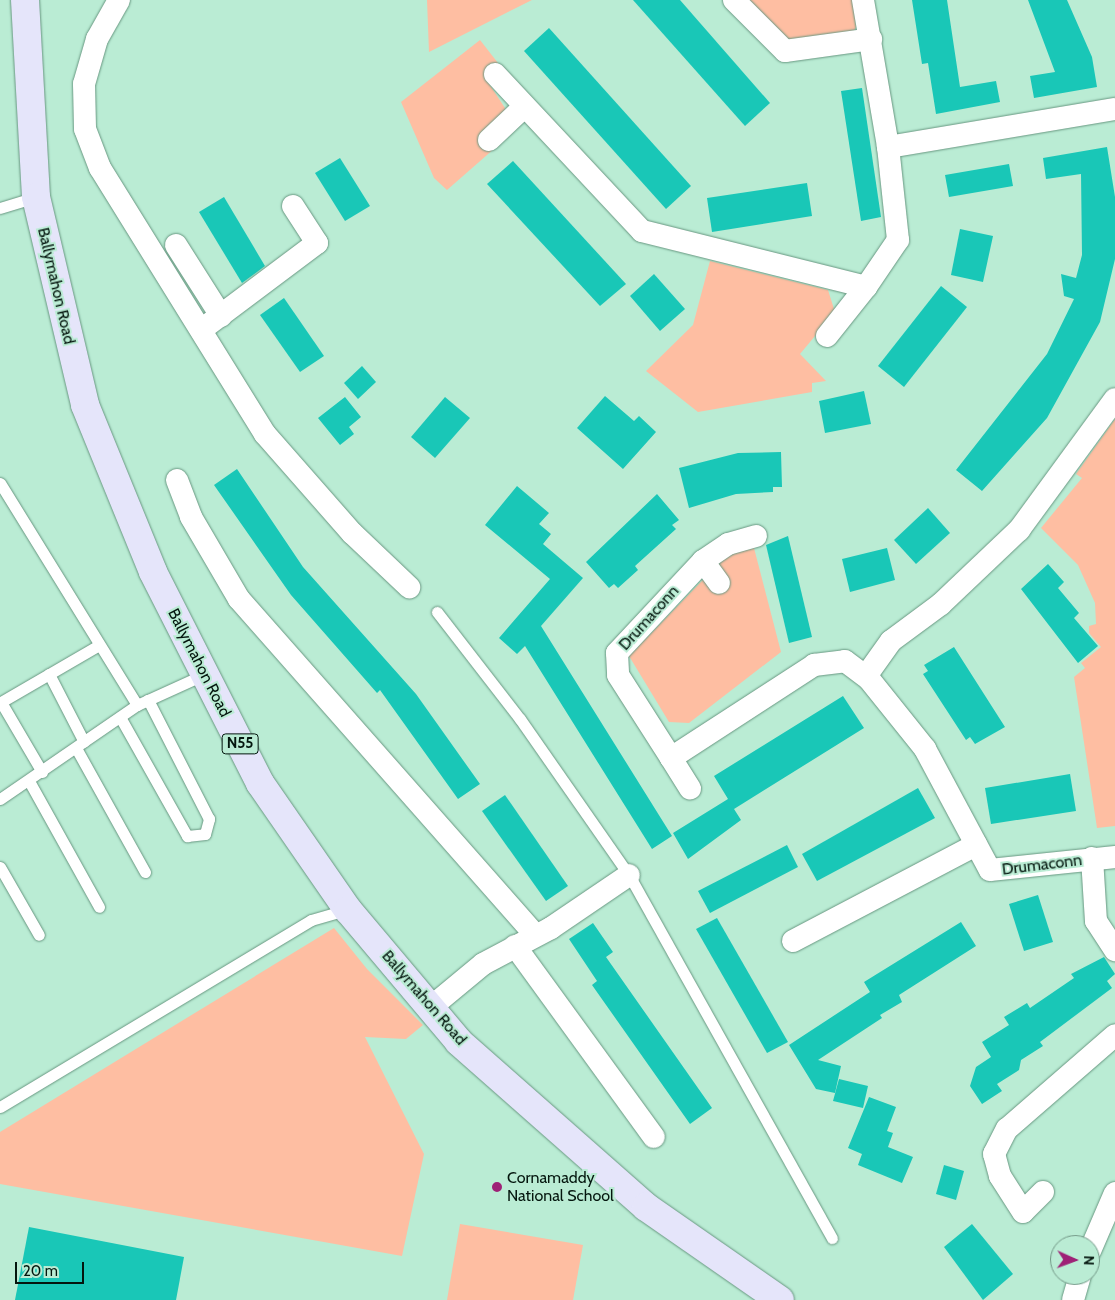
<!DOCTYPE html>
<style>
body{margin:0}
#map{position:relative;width:1115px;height:1300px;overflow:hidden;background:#baecd4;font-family:Cabin,sans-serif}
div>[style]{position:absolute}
.green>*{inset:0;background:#febea2}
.building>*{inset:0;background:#19c7b7}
.roads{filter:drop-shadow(0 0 1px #689781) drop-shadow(0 0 1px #689781)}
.lane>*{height:11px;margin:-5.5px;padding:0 5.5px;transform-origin:5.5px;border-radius:5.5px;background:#fff}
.street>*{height:22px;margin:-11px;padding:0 11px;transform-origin:11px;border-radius:11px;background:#fff}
.primary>*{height:28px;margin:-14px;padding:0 14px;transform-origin:14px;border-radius:14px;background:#e5e5fa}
.dots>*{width:14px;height:14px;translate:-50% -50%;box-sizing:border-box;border:2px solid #baecd4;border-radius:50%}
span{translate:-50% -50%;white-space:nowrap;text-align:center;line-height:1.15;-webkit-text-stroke:4px #baecd4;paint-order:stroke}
.shield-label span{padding:1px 4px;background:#baecd4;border:1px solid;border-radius:4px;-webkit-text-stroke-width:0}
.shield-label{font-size:15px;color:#04160e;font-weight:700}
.street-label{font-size:16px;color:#04160e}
.poi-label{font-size:16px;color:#04160e}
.left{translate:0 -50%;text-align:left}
.north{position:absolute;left:1050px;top:1235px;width:50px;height:50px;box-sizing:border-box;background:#baecd4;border:1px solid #719685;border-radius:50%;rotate:92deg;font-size:14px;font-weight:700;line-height:20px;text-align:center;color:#04160e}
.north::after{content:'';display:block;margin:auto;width:18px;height:22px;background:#9e2176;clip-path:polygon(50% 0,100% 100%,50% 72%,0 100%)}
.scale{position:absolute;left:15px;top:1262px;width:69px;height:22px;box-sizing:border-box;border:2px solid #04160e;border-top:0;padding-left:6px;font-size:15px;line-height:18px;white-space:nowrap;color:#04160e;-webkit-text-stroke:4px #baecd4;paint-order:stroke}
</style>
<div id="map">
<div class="green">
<div style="clip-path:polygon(427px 0,532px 0,429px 52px)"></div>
<div style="clip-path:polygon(747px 0,853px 0,856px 27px,854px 31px,787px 41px)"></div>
<div style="clip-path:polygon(480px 40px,498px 63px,484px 76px,505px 108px,495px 148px,447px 190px,434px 178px,401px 102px)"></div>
<div style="clip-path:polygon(710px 261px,828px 290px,834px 309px,830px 318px,800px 354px,826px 381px,812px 383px,812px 392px,698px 412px,646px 371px,693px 325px)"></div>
<div style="clip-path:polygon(1115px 419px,1115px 826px,1097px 828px,1074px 677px,1085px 668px,1081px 663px,1101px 647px,1089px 633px,1089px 626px,1096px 624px,1095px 603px,1078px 565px,1041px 528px,1082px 478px,1076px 474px)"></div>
<div style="clip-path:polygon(754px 548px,781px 652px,689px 723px,669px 722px,629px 656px,728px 554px)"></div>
<div style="clip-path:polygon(334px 928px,367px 969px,423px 1025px,406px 1039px,365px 1037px,424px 1154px,402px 1256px,0 1184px,0 1132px)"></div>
<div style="clip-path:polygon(460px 1224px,583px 1245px,573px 1300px,447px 1300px)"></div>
</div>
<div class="building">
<div style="clip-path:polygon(633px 0,680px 0,770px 103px,745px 126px)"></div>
<div style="clip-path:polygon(912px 0,947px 0,960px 87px,996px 81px,1000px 102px,936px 114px,928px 63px,922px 64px)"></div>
<div style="clip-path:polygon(1028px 0,1067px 0,1092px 57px,1097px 87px,1034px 98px,1030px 76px,1055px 72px)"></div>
<div style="clip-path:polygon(549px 28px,691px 186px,666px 209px,524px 51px)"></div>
<div style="clip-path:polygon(862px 88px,881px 217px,861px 221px,841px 91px)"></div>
<div style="clip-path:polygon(1107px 147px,1115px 197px,1115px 259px,1100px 322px,1047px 418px,982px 491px,956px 470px,1047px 354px,1074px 299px,1064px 296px,1061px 274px,1076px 278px,1082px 255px,1081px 174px,1046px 179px,1043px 158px)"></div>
<div style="clip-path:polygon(340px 158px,370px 206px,345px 221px,315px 173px)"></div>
<div style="clip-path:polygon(513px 161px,626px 284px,600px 306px,487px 184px)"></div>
<div style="clip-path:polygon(1009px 164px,1013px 186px,949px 197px,945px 175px)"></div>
<div style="clip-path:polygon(807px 183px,812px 216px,712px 232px,707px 198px)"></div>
<div style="clip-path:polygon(224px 197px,265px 266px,242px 283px,199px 212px)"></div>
<div style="clip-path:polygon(960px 229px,993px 236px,983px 282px,951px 275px)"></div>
<div style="clip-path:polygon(654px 274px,685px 309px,660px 331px,630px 296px)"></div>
<div style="clip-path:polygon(941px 286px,967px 307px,904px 387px,878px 366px)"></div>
<div style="clip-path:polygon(284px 298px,324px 356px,300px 372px,260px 315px)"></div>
<div style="clip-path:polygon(362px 366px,376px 382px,358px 399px,344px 383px)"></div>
<div style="clip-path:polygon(864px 391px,871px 424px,825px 433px,819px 401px)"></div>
<div style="clip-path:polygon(605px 396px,634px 421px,639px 416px,656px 432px,623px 469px,577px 428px)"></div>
<div style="clip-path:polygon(345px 397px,361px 417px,349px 427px,354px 434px,340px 445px,318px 418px)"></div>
<div style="clip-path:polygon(445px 397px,470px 418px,435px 458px,411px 437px)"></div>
<div style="clip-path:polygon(781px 452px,782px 487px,773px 487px,773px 492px,736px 494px,689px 508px,679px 468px,738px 453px)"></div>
<div style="clip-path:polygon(237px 469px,303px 567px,416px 694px,480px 784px,458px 799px,380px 690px,377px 693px,291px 595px,214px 485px)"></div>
<div style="clip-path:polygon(517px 486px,549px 513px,539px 524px,551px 534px,543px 544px,583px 578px,541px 626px,672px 836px,652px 849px,525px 646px,517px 654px,499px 638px,550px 579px,485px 525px)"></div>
<div style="clip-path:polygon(657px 494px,679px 520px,672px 525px,676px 529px,635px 566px,638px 570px,618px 588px,614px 584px,609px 588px,586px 562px)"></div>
<div style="clip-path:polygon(928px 508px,950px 533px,916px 564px,894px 540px)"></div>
<div style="clip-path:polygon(788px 536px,812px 637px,789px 643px,766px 545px)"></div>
<div style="clip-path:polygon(887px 548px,895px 580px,850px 592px,842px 559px)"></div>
<div style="clip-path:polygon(1048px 564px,1064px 582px,1058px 588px,1079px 613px,1074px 618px,1098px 646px,1078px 663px,1021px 589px)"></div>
<div style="clip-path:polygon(954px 647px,1005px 727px,975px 744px,970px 737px,966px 740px,923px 674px,928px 671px,924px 665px)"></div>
<div style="clip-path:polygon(843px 696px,864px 728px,734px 809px,741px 820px,688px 859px,673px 833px,728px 799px,714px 776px)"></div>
<div style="clip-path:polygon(1070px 774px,1076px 811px,991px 824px,985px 788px)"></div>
<div style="clip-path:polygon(918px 788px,935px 818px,817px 881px,802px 854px)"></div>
<div style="clip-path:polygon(505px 795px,568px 886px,546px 901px,482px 811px)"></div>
<div style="clip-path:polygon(787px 845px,798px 867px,710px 913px,698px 891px)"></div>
<div style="clip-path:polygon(1038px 895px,1053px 942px,1024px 951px,1009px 904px)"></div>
<div style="clip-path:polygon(717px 918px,788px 1042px,767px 1053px,696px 929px)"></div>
<div style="clip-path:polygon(961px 922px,976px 946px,899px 995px,902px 1002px,880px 1015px,882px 1018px,818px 1060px,841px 1066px,835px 1093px,816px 1089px,789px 1045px,870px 992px,864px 982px)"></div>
<div style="clip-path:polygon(593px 923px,613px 952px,606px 957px,712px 1108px,690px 1124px,592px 985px,597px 981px,569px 939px)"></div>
<div style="clip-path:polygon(1104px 957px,1115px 974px,1107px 981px,1112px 988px,1040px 1042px,1043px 1046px,1021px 1060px,1019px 1070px,997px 1084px,1002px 1091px,982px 1104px,970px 1086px,976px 1067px,991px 1057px,982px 1042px,1009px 1025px,1004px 1017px,1027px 1003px,1030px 1008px,1074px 978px,1071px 974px)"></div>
<div style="clip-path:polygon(839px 1079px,868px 1086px,863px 1108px,833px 1101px)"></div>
<div style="clip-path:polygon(869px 1097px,896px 1107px,887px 1131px,893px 1133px,888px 1147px,913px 1157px,902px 1183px,858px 1165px,862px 1154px,848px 1148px)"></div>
<div style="clip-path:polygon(944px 1165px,964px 1171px,956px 1200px,936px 1194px)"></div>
<div style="clip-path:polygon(972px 1224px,1013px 1274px,983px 1300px,944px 1247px)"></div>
<div style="clip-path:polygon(29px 1227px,184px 1257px,176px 1300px,15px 1300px)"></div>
</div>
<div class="roads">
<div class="lane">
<div style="left:0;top:208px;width:38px;rotate:-17deg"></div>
<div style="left:0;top:483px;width:261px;rotate:58.3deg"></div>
<div style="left:437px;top:612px;width:135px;rotate:52.2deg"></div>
<div style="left:520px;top:719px;width:190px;rotate:55.1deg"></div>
<div style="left:629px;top:875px;width:416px;rotate:60.8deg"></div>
<div style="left:49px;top:674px;width:76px;rotate:62.8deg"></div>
<div style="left:120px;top:717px;width:137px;rotate:60.6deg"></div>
<div style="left:187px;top:836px;width:18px;rotate:-6deg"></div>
<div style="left:205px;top:834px;width:16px;rotate:-75deg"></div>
<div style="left:209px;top:819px;width:134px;rotate:-117.1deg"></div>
<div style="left:76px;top:748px;width:142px;rotate:60.9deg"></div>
<div style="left:42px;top:772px;width:81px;rotate:-120.4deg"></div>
<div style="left:1px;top:702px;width:113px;rotate:-30.2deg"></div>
<div style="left:29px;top:781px;width:144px;rotate:60.9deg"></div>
<div style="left:0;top:799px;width:166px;rotate:-34.5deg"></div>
<div style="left:137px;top:705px;width:75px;rotate:-24.5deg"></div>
<div style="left:0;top:867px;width:78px;rotate:60.2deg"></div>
<div style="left:0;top:1107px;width:363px;rotate:-31deg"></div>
<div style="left:311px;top:920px;width:37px;rotate:-16deg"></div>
</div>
<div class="street">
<div style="left:119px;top:0;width:45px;rotate:119.4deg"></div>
<div style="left:97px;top:39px;width:47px;rotate:106.1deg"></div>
<div style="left:84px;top:84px;width:45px;rotate:88.7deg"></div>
<div style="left:85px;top:129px;width:42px;rotate:69deg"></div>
<div style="left:100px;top:168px;width:313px;rotate:58.2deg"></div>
<div style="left:265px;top:434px;width:132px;rotate:48.7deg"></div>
<div style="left:352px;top:533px;width:79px;rotate:43.5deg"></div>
<div style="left:734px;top:0;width:72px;rotate:45deg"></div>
<div style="left:785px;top:51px;width:87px;rotate:-7.9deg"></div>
<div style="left:863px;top:0;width:149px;rotate:80.3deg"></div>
<div style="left:495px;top:74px;width:215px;rotate:46.9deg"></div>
<div style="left:642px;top:231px;width:231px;rotate:14deg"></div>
<div style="left:866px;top:287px;width:57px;rotate:-55.8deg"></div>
<div style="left:898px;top:240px;width:94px;rotate:-96.1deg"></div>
<div style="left:888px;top:147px;width:230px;rotate:-9.5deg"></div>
<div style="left:489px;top:140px;width:48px;rotate:-43.3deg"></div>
<div style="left:176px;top:245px;width:84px;rotate:57.6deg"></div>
<div style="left:201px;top:330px;width:145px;rotate:-36.9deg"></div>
<div style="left:317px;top:243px;width:44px;rotate:-123deg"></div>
<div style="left:827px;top:336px;width:63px;rotate:-51.5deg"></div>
<div style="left:177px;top:480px;width:40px;rotate:69deg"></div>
<div style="left:191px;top:517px;width:95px;rotate:59.7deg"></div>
<div style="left:239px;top:599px;width:448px;rotate:48.6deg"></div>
<div style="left:756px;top:536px;width:29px;rotate:164deg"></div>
<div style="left:728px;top:544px;width:30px;rotate:146deg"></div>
<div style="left:703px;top:561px;width:126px;rotate:133.1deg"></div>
<div style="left:617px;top:653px;width:22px;rotate:87deg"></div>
<div style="left:618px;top:675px;width:98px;rotate:57.4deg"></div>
<div style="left:671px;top:758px;width:171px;rotate:-33deg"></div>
<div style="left:814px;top:665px;width:31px;rotate:-7deg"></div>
<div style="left:845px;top:661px;width:30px;rotate:37deg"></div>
<div style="left:869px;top:679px;width:90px;rotate:51.3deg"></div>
<div style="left:925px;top:749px;width:137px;rotate:61.8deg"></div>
<div style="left:990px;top:870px;width:126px;rotate:-5.9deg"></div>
<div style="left:703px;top:561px;width:27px;rotate:54deg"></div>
<div style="left:866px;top:676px;width:43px;rotate:-54.5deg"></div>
<div style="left:891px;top:641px;width:62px;rotate:-36.5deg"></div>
<div style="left:941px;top:604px;width:108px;rotate:-43.5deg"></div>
<div style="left:1019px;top:530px;width:162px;rotate:-53.8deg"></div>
<div style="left:671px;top:758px;width:36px;rotate:58deg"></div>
<div style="left:1092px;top:858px;width:63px;rotate:86.4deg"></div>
<div style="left:1096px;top:921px;width:35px;rotate:57deg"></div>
<div style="left:793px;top:941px;width:207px;rotate:-27.7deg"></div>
<div style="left:515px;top:946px;width:236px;rotate:54deg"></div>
<div style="left:430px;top:1008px;width:69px;rotate:-39.7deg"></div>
<div style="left:483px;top:964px;width:77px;rotate:-27.9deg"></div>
<div style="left:551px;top:928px;width:94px;rotate:-34.2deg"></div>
<div style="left:1043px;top:1192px;width:28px;rotate:135deg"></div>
<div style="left:1023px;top:1212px;width:43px;rotate:-122.6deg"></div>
<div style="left:1000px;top:1176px;width:23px;rotate:-105deg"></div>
<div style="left:994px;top:1154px;width:28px;rotate:-63deg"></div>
<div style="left:1007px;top:1129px;width:143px;rotate:-41deg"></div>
<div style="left:1090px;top:1251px;width:63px;rotate:-66.7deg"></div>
<div style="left:1073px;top:1300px;width:26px;rotate:-74deg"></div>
</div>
<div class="primary">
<div style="left:25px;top:0;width:197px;rotate:86.8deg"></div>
<div style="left:36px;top:197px;width:214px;rotate:76.7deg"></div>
<div style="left:85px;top:405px;width:180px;rotate:67.8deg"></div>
<div style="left:153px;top:572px;width:237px;rotate:63.1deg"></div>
<div style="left:260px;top:783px;width:155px;rotate:55.3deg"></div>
<div style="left:348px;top:910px;width:172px;rotate:49.9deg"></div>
<div style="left:459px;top:1042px;width:249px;rotate:41.4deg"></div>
<div style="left:646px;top:1207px;width:163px;rotate:34.8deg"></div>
</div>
</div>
<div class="dots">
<div style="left:497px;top:1187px;background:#9e2176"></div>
</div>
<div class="shield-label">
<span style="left:240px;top:744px">N55</span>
</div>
<div class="street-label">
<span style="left:56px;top:286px;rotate:77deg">Ballymahon Road</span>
<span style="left:649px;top:618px;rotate:-48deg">Drumaconn</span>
<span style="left:199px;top:663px;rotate:63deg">Ballymahon Road</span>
<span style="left:1042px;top:865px;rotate:-7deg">Drumaconn</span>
<span style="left:424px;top:998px;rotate:49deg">Ballymahon Road</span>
</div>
<div class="poi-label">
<span class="left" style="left:507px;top:1187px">Cornamaddy<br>National School</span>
</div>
<div class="north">N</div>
<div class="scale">20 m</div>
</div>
